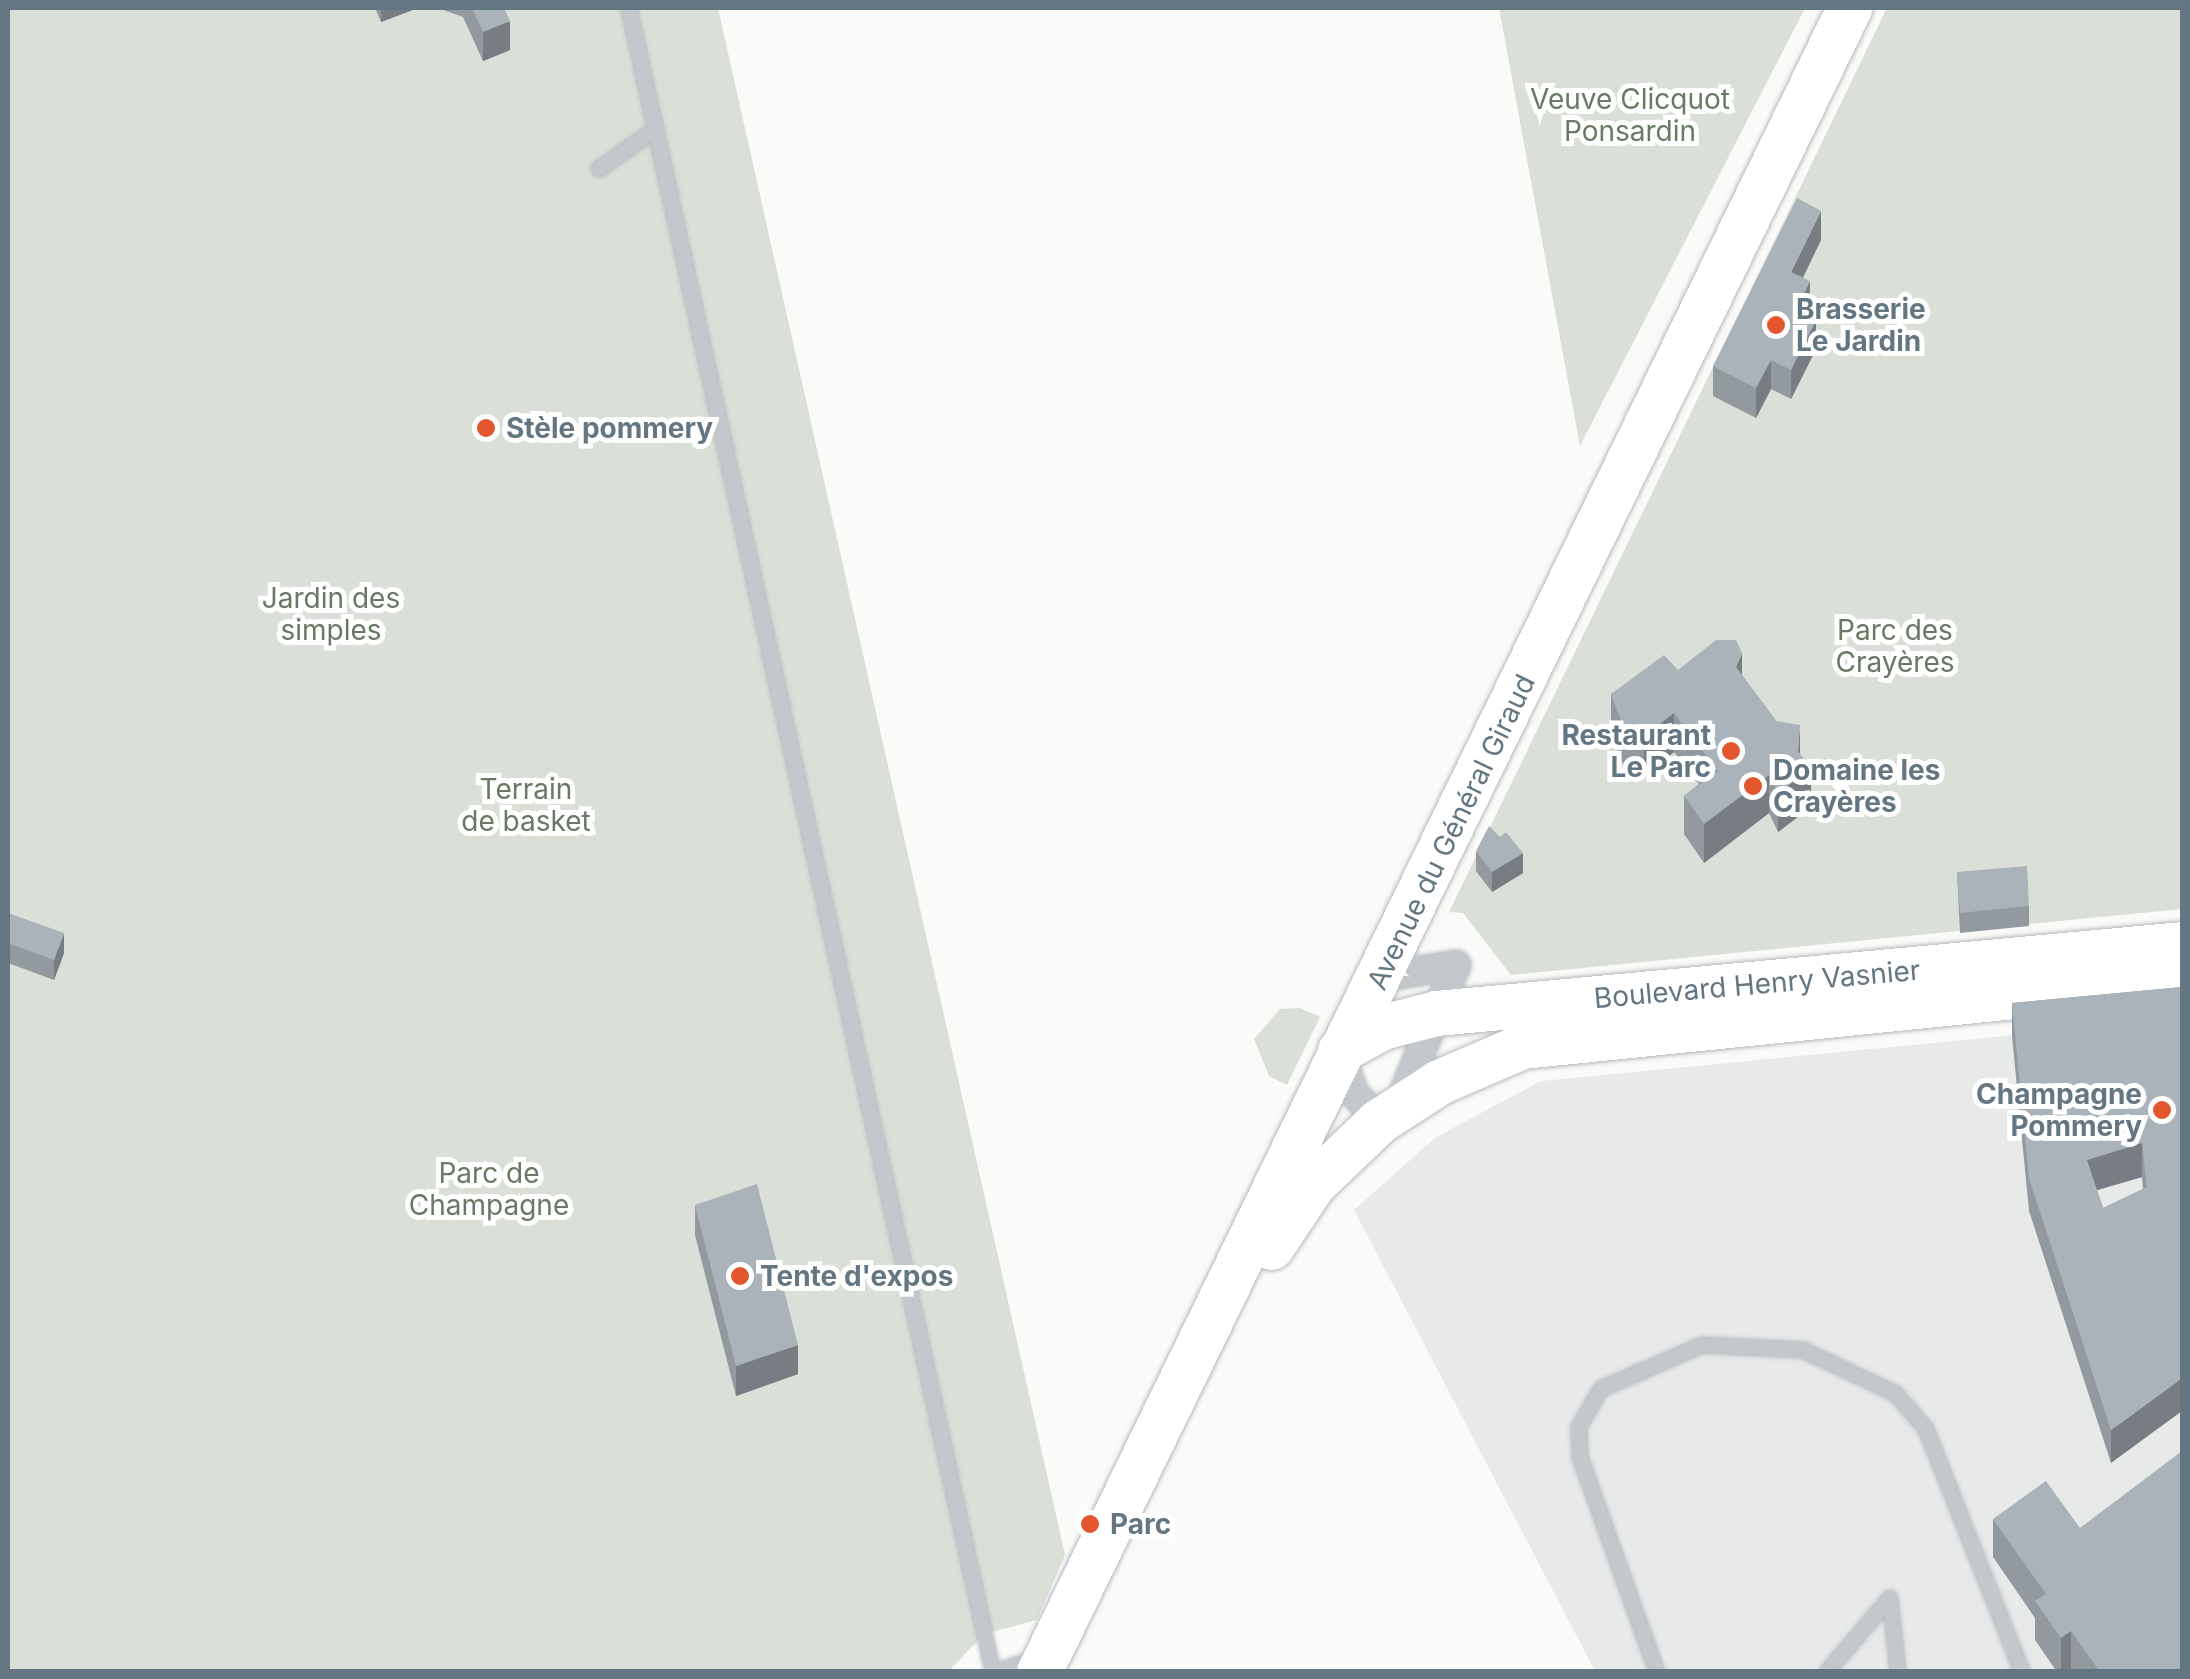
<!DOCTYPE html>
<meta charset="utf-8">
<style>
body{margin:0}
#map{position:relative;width:2190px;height:1679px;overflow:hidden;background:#fafaf8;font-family:Inter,sans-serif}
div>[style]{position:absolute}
.built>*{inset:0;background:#e8e9e9}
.green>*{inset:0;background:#dadfd7}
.roads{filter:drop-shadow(0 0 2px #b5babe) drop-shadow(0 0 2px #b5babe)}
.service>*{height:14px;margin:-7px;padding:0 7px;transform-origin:7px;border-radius:7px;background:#c3c8cc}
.minor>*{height:28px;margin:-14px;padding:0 14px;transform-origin:14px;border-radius:14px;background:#c3c8cc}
.primary>*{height:45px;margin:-22.5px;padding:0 22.5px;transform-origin:22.5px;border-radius:22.5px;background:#fff}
.wall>*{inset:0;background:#929a9f}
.shaded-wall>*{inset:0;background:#777d82}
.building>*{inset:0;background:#aab3b9}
.dots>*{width:28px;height:28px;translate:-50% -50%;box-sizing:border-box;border:5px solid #fff;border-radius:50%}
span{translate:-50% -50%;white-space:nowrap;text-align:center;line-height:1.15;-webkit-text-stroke:10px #fff;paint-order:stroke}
.park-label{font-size:28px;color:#687a64}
.poi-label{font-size:28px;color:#657683;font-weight:700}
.left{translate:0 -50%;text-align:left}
.right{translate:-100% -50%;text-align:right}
.street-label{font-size:28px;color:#657683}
.frame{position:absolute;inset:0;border:10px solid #657683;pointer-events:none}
</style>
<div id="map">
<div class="built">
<div style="clip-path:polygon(2182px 1019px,2182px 1671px,1595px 1671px,1354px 1210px,1436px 1137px,1541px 1081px)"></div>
</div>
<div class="green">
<div style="clip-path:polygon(8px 8px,718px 8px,1065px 1555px,1037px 1620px,984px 1634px,948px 1672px,8px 1671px)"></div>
<div style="clip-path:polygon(1499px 8px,1805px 8px,1580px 446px)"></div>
<div style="clip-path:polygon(1887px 8px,2182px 8px,2182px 909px,1511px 975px,1463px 913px,1449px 912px)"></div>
<div style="clip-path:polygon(1300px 1008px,1320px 1017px,1287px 1085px,1269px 1076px,1254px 1039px,1280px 1009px)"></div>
</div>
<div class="roads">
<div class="service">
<div style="left:629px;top:8px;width:1703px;rotate:77.66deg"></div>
<div style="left:599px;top:169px;width:70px;rotate:-35.1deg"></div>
<div style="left:1890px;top:1598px;width:74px;rotate:83.8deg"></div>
<div style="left:997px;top:1672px;width:37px;rotate:-20deg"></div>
<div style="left:1657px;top:1672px;width:228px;rotate:-109.7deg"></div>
<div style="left:1580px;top:1457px;width:30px;rotate:-92deg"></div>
<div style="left:1579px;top:1427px;width:44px;rotate:-59.9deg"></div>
<div style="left:1601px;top:1389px;width:110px;rotate:-23.5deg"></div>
<div style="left:1702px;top:1345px;width:101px;rotate:2.8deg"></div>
<div style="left:1803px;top:1350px;width:103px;rotate:25.3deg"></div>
<div style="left:1896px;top:1394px;width:46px;rotate:49.4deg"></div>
<div style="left:1926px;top:1429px;width:261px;rotate:68.4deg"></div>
<div style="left:1827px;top:1672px;width:97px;rotate:-49.6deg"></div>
</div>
<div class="minor">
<div style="left:1381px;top:977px;width:76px;rotate:-9.1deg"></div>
<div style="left:1340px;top:1052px;width:42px;rotate:72deg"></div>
<div style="left:1353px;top:1092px;width:39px;rotate:48deg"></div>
<div style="left:1399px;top:1105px;width:151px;rotate:-67.8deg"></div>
</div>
<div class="primary">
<div style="left:1340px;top:1050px;width:48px;rotate:-28.7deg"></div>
<div style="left:1382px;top:1027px;width:56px;rotate:-14.5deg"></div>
<div style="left:1436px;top:1013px;width:749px;rotate:-5.28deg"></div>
<div style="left:1271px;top:1247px;width:76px;rotate:-56.3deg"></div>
<div style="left:1313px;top:1184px;width:91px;rotate:-43.7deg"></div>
<div style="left:1379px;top:1121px;width:72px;rotate:-33deg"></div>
<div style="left:1439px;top:1082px;width:90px;rotate:-23.4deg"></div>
<div style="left:1522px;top:1046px;width:663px;rotate:-5.8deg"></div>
<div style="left:1039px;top:1672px;width:1851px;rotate:-64.04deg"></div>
</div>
</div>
<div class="wall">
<div style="clip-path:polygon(375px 8px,418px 8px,381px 22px)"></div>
<div style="clip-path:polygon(438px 8px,504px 8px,510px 50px,483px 61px,463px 17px)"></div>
<div style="clip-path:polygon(1821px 240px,1803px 278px,1810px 311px,1808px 316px,1816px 349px,1791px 399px,1771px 389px,1756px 418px,1713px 396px,1713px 366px)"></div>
<div style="clip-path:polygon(1678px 670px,1742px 675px,1800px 753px,1811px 807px,1778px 832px,1769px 813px,1704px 863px,1684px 834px,1684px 796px,1699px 784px,1674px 752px,1644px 775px,1627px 774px,1611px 733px,1611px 694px)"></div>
<div style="clip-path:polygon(1476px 851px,1523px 873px,1492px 892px,1476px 871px)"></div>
<div style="clip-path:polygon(1957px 872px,2029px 906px,2029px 926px,1960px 933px)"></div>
<div style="clip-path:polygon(8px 913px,64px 953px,54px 980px,8px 963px)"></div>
<div style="clip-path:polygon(evenodd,2182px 987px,2111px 1463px,2029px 1211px,2012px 1036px,2012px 1003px,2182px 987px,2142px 1177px,2143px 1189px,2103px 1208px,2097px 1190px,2142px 1177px)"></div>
<div style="clip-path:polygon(695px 1205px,798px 1374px,736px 1396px,695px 1235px)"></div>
<div style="clip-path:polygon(1993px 1519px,2182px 1672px,2073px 1672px,2071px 1670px,2069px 1672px,2057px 1672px,2035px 1640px,2035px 1618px,1993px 1557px)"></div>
</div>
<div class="shaded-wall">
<div style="clip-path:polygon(381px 8px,418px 8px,381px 22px)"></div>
<div style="clip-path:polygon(510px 21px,510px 50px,483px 61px,483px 32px)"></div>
<div style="clip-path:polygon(1821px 211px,1821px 240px,1791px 301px,1791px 272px)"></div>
<div style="clip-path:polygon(1810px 281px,1810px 311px,1796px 339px,1796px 310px)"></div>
<div style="clip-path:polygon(1816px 320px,1816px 349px,1791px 399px,1791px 370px)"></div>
<div style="clip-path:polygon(1771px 360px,1771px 389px,1756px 418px,1756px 388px)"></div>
<div style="clip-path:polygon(1742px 653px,1742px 691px,1736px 667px)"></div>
<div style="clip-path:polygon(1674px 713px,1674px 752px,1644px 775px,1644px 736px)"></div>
<div style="clip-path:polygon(1800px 725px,1800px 764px,1811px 769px,1811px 807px,1778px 832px,1778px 793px,1798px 751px)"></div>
<div style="clip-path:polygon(1769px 775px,1769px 813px,1704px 863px,1704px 824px)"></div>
<div style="clip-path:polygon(1523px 853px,1523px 873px,1492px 892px,1492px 872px)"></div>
<div style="clip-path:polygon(64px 933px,64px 953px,54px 980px,54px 960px)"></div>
<div style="clip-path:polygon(2142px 1143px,2142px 1177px,2087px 1193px,2087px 1160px)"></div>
<div style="clip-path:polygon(798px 1345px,798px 1374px,736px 1396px,736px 1366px)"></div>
<div style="clip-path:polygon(2182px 1378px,2182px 1411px,2111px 1463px,2111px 1430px)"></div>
<div style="clip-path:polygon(2071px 1631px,2071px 1670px,2069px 1672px,2061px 1672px,2061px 1638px)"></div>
</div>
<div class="building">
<div style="clip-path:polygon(472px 8px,504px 8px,510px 21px,483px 32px)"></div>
<div style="clip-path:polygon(1797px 198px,1821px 211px,1791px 272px,1810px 281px,1796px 310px,1816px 320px,1791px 370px,1771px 360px,1756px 388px,1713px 366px)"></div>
<div style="clip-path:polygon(1716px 640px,1736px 640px,1742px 653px,1736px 667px,1776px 721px,1800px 725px,1798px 751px,1811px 769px,1778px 793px,1769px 775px,1704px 824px,1684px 796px,1718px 771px,1674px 713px,1644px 736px,1627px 736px,1611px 694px,1664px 655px,1678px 670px)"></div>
<div style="clip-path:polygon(1489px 826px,1500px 837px,1506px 832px,1523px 853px,1492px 872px,1476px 851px)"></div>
<div style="clip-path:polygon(2027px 866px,2029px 906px,1960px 913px,1957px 872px)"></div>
<div style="clip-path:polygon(8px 913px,64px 933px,54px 960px,8px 943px)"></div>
<div style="clip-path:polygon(evenodd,2182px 987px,2182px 1378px,2111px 1430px,2029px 1178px,2012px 1003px,2182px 987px,2142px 1143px,2147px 1187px,2103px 1208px,2087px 1160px,2142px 1143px)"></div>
<div style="clip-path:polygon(757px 1184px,798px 1345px,736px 1366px,695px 1205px)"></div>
<div style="clip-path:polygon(2182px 1451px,2182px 1672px,2100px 1672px,2071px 1631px,2061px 1638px,2035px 1601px,2046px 1594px,1993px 1519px,2046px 1481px,2080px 1528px)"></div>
</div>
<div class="dots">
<div style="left:1776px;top:325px;background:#e4572e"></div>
<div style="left:486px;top:428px;background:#e4572e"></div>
<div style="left:1731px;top:751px;background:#e4572e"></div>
<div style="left:1753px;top:786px;background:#e4572e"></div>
<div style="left:2162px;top:1110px;background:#e4572e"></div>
<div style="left:740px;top:1276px;background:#e4572e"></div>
<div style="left:1090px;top:1524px;background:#e4572e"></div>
</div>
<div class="park-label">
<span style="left:1630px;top:115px">Veuve Clicquot<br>Ponsardin</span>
<span style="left:331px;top:614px">Jardin des<br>simples</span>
<span style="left:1895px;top:646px">Parc des<br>Crayères</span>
<span style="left:526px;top:805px">Terrain<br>de basket</span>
<span style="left:489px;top:1189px">Parc de<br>Champagne</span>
</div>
<div class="poi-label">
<span class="left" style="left:1796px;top:325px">Brasserie<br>Le Jardin</span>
<span class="left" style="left:506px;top:428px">Stèle pommery</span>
<span class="right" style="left:1711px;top:751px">Restaurant<br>Le Parc</span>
<span class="left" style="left:1773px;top:786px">Domaine les<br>Crayères</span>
<span class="right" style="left:2142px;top:1110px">Champagne<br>Pommery</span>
<span class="left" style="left:760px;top:1276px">Tente d'expos</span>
<span class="left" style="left:1110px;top:1524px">Parc</span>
</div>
<div class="street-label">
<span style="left:1451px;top:832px;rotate:-64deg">Avenue du Général Giraud</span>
<span style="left:1757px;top:984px;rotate:-5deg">Boulevard Henry Vasnier</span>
</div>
<div class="frame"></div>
</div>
